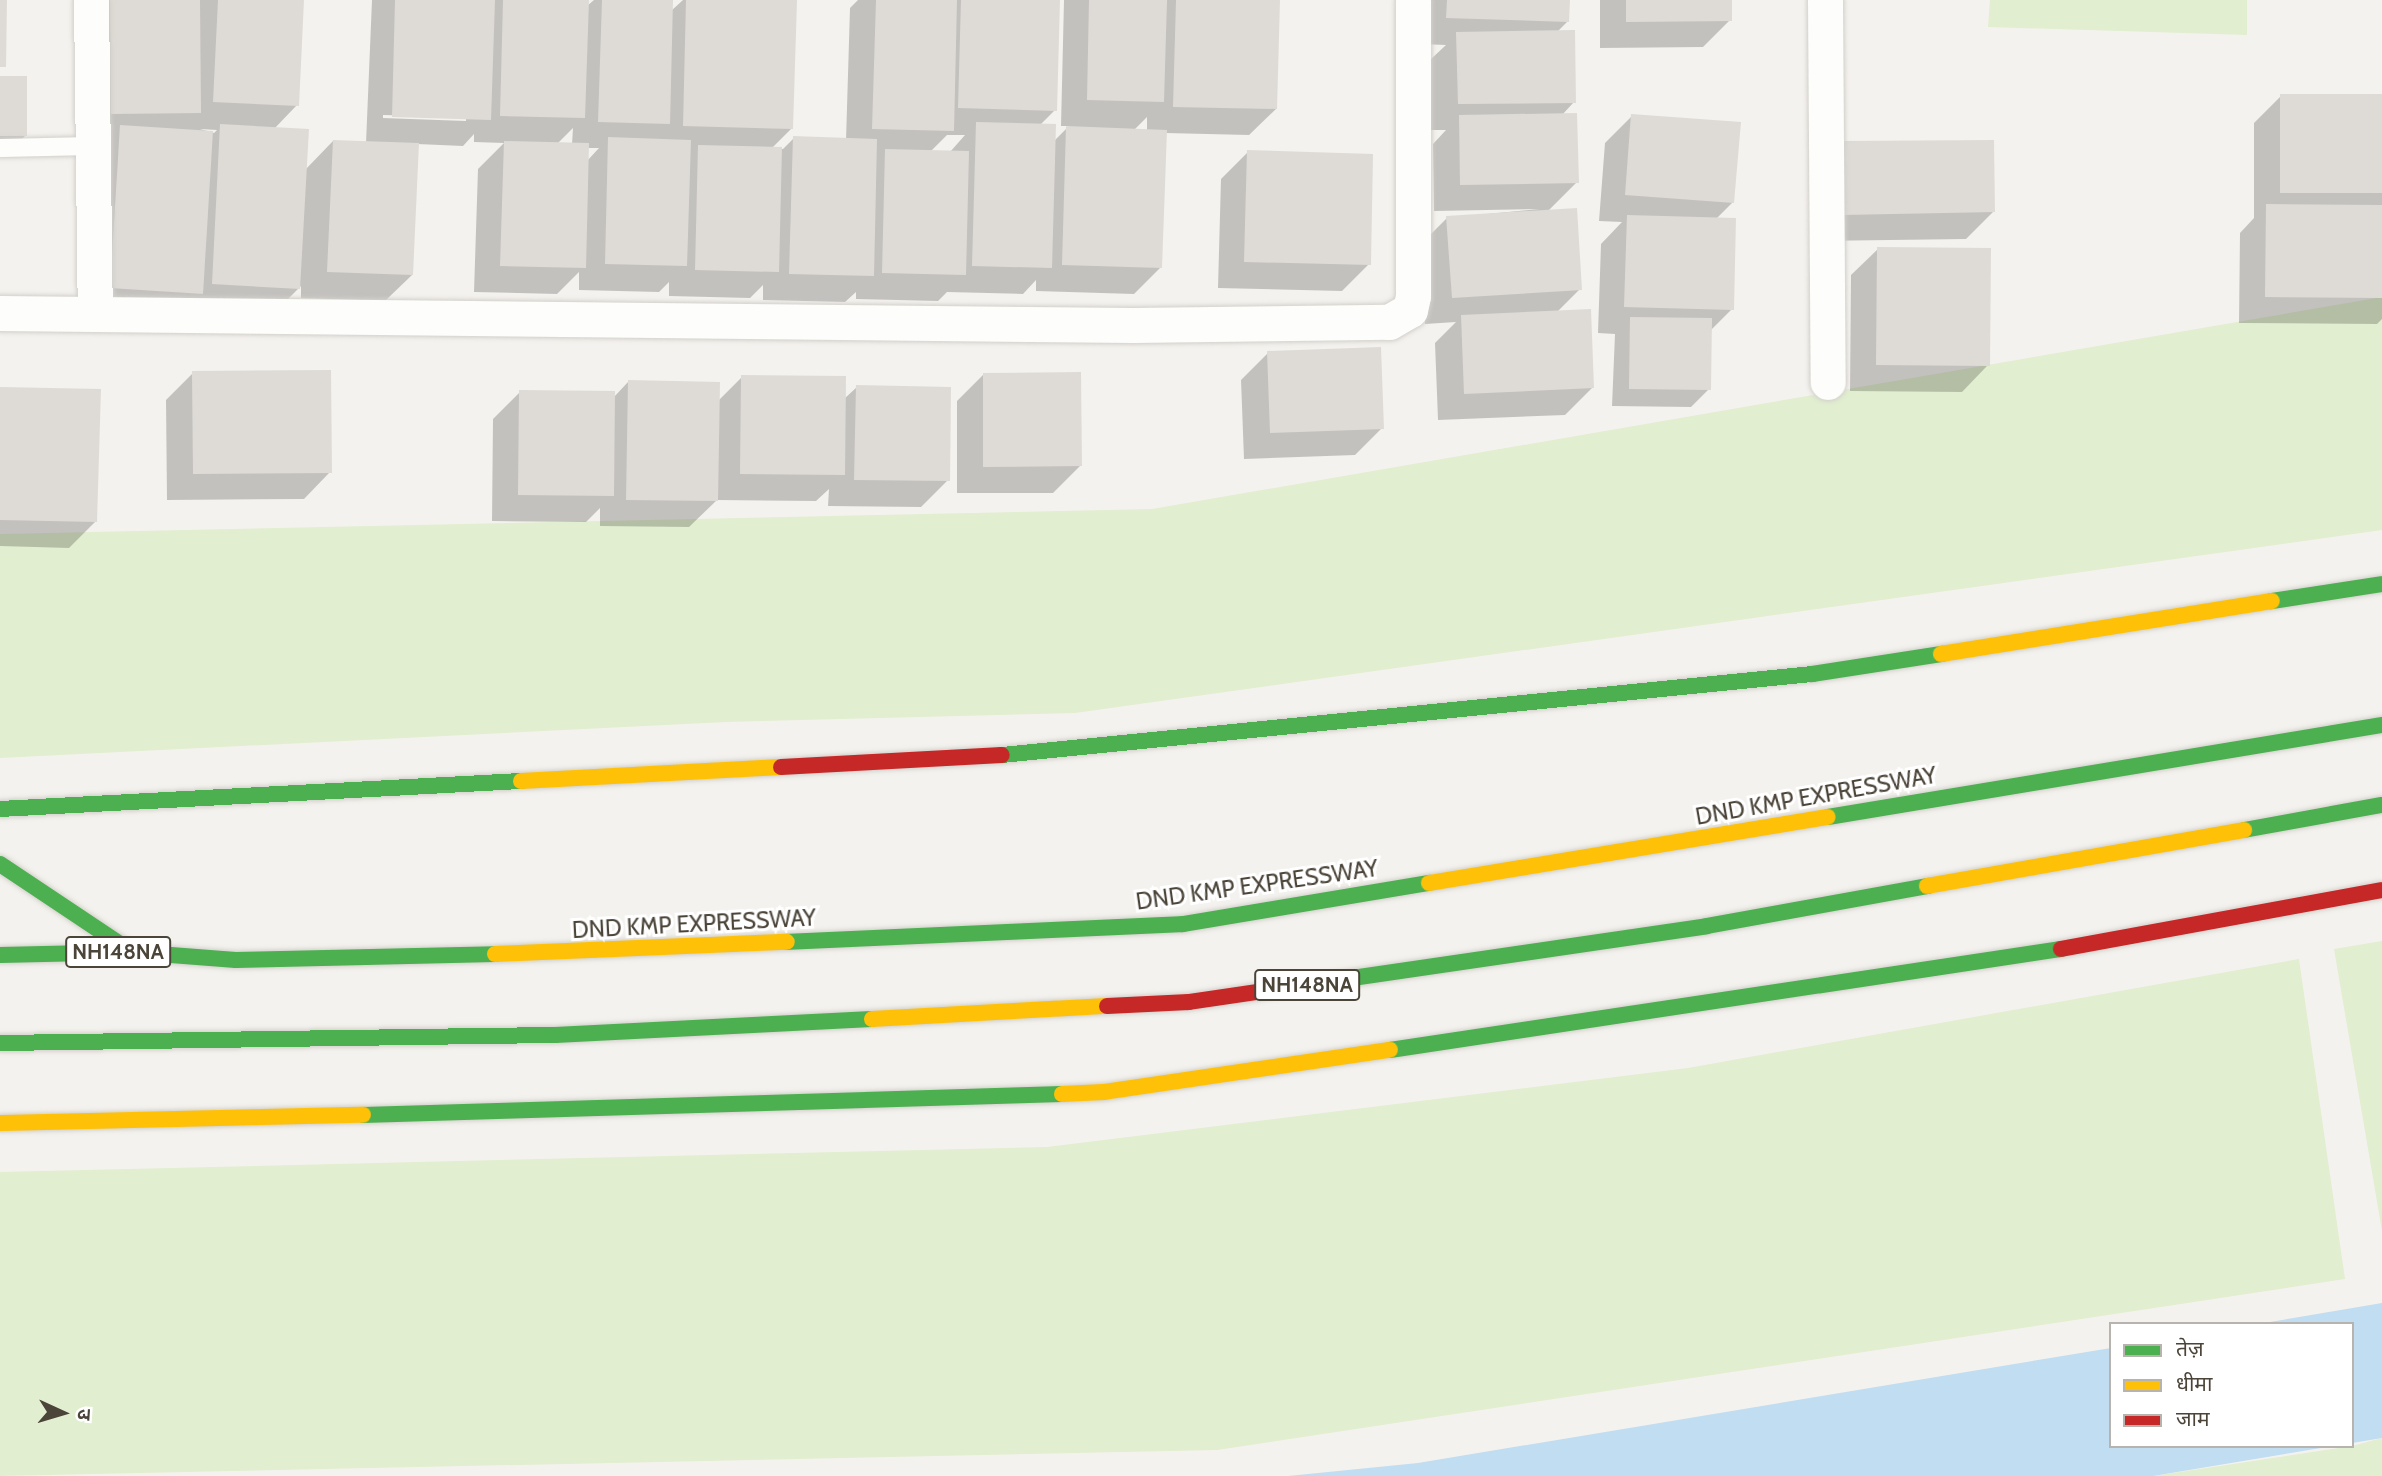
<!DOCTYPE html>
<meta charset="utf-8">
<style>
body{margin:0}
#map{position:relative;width:2382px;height:1476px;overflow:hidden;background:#f4f2ee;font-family:Cabin,"Noto Sans Devanagari",sans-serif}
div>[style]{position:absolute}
.green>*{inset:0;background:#e1eecf}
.water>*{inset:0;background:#c0ddf1}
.shadow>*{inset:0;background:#0003}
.building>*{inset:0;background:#dedbd6}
.roads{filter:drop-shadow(0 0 2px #d2d0cb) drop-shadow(0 0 2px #d2d0cb)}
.lane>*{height:18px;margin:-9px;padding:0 9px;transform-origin:9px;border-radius:9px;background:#fdfdfc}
.street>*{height:35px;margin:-17.5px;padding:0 17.5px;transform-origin:17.5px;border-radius:17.5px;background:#fdfdfc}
.fast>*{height:16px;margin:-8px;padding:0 8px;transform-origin:8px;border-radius:8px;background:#4caf50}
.slow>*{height:16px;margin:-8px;padding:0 8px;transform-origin:8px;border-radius:8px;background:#ffc107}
.jam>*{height:16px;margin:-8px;padding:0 8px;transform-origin:8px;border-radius:8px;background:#c62828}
span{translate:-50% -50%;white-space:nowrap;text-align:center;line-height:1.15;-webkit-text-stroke:6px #fff;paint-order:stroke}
.shield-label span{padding:2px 5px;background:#fff;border:2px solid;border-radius:5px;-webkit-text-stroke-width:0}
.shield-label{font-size:21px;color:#4b4439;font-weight:700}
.street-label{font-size:23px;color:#4b4439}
.legend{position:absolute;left:2109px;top:1322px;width:245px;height:126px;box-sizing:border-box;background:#fff;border:2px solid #b7b4b0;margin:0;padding:9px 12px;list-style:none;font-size:21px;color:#4b4439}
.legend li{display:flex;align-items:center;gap:14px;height:35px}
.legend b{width:35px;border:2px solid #b7b4b0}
.north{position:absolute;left:28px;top:1378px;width:70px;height:70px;-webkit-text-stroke:5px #fff;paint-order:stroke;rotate:94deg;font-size:19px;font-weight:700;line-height:28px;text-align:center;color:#4b4439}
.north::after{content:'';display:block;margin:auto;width:24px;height:32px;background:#4b4439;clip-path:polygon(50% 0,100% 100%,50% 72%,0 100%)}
</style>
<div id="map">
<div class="green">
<div style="clip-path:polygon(1990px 0,2247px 0,2247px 35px,1988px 27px)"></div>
<div style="clip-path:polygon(2382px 297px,2382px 530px,1075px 713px,726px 722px,0 758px,0 534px,1152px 509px)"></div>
<div style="clip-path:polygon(2382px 941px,2382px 1231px,2334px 949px)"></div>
<div style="clip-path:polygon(2299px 959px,2345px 1279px,1217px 1450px,0 1476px,0 1172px,1047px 1147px,1688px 1068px)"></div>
<div style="clip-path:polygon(2382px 1438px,2382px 1476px,2153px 1476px,2352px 1446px)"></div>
</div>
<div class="water">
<div style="clip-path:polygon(2382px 1303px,2382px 1438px,2352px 1443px,2352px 1324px,2258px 1324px)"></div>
<div style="clip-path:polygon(2111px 1348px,2111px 1446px,2333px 1446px,2153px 1476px,1288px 1476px,1418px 1463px)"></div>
</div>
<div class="shadow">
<div style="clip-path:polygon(evenodd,93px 0,303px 0,297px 105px,274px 129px,305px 170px,333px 141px,366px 143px,372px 0,587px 0,587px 6px,594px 0,672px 0,671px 11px,683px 0,795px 0,792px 128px,771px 149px,783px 149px,794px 138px,846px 140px,850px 8px,858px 0,1059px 0,1055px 110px,1040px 125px,1054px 141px,1069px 126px,1061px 126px,1064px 0,1279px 0,1276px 109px,1249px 135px,1165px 133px,1161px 267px,1134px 294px,1036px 291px,1036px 280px,1023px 294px,947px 292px,938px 301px,856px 299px,856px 292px,845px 302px,763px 300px,763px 285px,750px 298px,669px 296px,669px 282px,659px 292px,579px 290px,579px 272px,557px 294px,474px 292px,478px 169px,504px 143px,474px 142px,474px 134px,463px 146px,417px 144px,412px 275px,385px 301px,301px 298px,301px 286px,272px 315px,84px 315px,93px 0,383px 115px,466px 117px,466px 121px,383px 118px,383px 115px,93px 0,1147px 117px,1147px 131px,1134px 130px,1147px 117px,93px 0,573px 128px,572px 144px,557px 144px,573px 128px,93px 0,200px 129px,217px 130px,214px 133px,200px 129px,93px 0,947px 135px,965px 135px,950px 152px,930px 152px,947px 135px,93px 0,587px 148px,599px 148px,587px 161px,587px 148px)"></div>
<div style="clip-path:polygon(1422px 0,1568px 0,1568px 21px,1557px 32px,1574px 102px,1562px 115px,1577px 182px,1547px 212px,1580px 289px,1557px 312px,1592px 388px,1565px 415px,1438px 420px,1435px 343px,1456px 322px,1425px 324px,1420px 245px,1447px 218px,1539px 209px,1434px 211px,1433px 144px,1446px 130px,1431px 130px,1430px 60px,1446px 45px,1420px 44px)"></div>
<div style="clip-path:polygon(1600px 0,1730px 0,1730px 20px,1703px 47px,1600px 48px)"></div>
<div style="clip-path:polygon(0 78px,25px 136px,7px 154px,0 154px)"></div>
<div style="clip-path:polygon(2281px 96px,2382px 96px,2382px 319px,2377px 324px,2239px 323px,2240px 233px,2254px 218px,2254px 123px)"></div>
<div style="clip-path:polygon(1632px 116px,1733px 202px,1716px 219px,1732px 309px,1710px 331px,1709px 389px,1691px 407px,1612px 406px,1615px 334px,1598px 333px,1601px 244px,1622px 222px,1599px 221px,1605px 143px)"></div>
<div style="clip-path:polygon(1248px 152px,1369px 264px,1342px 291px,1218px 288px,1221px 179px)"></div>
<div style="clip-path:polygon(1815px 170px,1993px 212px,1966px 239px,1816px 241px)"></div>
<div style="clip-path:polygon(1878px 249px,1988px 365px,1962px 392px,1850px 391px,1851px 275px)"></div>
<div style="clip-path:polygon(1268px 353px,1382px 428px,1355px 455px,1244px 459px,1241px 380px)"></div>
<div style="clip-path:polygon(193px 373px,330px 472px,304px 499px,167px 500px,166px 400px)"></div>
<div style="clip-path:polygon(984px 374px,1080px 466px,1053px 493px,957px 493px,957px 401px)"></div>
<div style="clip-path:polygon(742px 377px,844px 399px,857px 387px,948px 480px,921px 507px,828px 506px,829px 489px,816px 501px,717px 500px,689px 527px,600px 526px,600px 508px,586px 522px,492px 521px,493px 419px,520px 392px,614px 397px,628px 382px,718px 401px)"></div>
<div style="clip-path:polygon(0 389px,96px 521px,69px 548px,0 546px)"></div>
</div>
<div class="building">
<div style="clip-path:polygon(0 0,7px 0,6px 67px,0 67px)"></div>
<div style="clip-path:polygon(110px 0,200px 0,201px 113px,111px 114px)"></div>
<div style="clip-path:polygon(218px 0,304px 0,299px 106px,213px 102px)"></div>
<div style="clip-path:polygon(395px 0,495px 0,491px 120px,392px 117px)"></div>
<div style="clip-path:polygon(503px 0,589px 0,585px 118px,500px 116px)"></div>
<div style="clip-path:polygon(602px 0,673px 0,670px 124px,598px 122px)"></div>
<div style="clip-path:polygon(686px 0,797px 0,793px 129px,683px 126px)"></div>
<div style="clip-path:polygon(876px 0,957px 0,954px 131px,872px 129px)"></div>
<div style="clip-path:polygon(961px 0,1060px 0,1057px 111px,958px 108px)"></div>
<div style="clip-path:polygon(1089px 0,1167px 0,1164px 102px,1087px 100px)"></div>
<div style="clip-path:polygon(1176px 0,1280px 0,1277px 109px,1173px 107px)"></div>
<div style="clip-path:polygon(1447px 0,1570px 0,1569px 22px,1446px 18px)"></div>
<div style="clip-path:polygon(1626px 0,1732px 0,1732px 21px,1626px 22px)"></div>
<div style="clip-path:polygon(1575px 30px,1576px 103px,1458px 104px,1456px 32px)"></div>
<div style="clip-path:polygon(0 76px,27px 76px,27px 136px,0 136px)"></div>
<div style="clip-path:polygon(2280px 94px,2382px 94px,2382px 193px,2280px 193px)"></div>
<div style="clip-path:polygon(1577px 113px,1579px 183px,1460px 185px,1459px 115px)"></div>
<div style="clip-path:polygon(1631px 114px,1741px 122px,1734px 203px,1625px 195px)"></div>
<div style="clip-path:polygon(976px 122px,1056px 124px,1052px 268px,972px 266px)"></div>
<div style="clip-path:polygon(220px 124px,309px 129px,300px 289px,212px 284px)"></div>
<div style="clip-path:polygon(120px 125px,213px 131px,203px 294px,110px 288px)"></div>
<div style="clip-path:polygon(1066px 126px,1167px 130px,1162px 268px,1062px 265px)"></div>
<div style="clip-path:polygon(793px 136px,877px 139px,874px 276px,789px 274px)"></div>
<div style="clip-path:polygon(608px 137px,691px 140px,687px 266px,605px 264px)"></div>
<div style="clip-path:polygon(333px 140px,419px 143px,413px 275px,327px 272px)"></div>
<div style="clip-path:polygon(1994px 140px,1995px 212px,1842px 215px,1841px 141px)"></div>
<div style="clip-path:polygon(504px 141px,589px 143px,586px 268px,500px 266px)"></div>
<div style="clip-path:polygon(698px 145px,782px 147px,779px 272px,695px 270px)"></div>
<div style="clip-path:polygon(885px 149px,969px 151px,966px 275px,882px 273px)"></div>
<div style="clip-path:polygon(1247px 150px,1373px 154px,1371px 265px,1244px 262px)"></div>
<div style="clip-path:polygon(2266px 204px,2382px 205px,2382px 298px,2265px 297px)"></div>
<div style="clip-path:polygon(1577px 208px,1582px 290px,1452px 298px,1446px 216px)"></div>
<div style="clip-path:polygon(1627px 215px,1736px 218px,1734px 310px,1624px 307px)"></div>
<div style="clip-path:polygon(1877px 247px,1991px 248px,1990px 366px,1876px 365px)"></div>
<div style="clip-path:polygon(1591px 309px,1594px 388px,1464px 394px,1461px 315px)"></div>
<div style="clip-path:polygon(1630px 317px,1712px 318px,1711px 390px,1629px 389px)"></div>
<div style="clip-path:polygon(1381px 347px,1384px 429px,1270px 433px,1267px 351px)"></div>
<div style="clip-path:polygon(331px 370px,332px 473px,193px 474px,192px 371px)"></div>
<div style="clip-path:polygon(1081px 372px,1082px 466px,983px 467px,983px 373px)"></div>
<div style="clip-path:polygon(741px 375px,846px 376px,845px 475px,740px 474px)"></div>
<div style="clip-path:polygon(628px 380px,720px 382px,718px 501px,626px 500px)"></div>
<div style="clip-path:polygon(856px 385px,951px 387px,950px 481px,854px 480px)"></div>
<div style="clip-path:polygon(0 387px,101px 389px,97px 522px,0 520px)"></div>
<div style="clip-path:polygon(519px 390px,615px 391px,614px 496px,518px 495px)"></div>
</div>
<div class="roads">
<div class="lane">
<div style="left:0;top:148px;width:93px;rotate:-1.2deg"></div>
</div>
<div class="street">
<div style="left:91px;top:0;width:312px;rotate:89.3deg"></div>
<div style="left:1825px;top:0;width:382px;rotate:89.6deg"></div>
<div style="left:0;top:313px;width:1133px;rotate:0.61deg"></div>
<div style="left:1133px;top:325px;width:256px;rotate:-0.7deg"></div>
<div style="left:1389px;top:322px;width:24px;rotate:-30deg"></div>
<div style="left:1410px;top:310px;width:14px;rotate:-78deg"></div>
<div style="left:1413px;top:296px;width:296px;rotate:-90deg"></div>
</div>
<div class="fast">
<div style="left:2272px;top:601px;width:111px;rotate:-8.8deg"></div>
<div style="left:1002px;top:755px;width:814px;rotate:-5.71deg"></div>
<div style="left:1812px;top:674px;width:131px;rotate:-8.8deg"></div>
<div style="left:0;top:809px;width:522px;rotate:-3.08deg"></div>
<div style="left:1828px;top:817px;width:562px;rotate:-9.43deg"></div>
<div style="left:2244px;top:830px;width:140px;rotate:-10.3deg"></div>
<div style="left:0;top:864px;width:159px;rotate:33.7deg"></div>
<div style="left:787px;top:942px;width:396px;rotate:-2.6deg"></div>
<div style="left:1183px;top:924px;width:249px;rotate:-9.5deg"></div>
<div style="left:0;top:955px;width:132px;rotate:-1.3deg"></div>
<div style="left:132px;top:952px;width:104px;rotate:4.4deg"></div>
<div style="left:236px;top:960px;width:259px;rotate:-1.3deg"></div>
<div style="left:1318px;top:983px;width:393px;rotate:-8.3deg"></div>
<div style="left:1707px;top:926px;width:224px;rotate:-10.3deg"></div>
<div style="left:0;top:1043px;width:555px;rotate:-0.83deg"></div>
<div style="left:555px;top:1035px;width:317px;rotate:-2.9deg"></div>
<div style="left:1390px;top:1050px;width:679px;rotate:-8.56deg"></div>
<div style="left:363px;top:1115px;width:699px;rotate:-1.72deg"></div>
</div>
<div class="slow">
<div style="left:1941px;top:654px;width:335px;rotate:-9.1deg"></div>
<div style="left:521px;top:781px;width:260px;rotate:-3.1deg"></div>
<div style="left:1429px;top:883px;width:404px;rotate:-9.4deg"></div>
<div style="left:1927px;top:886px;width:322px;rotate:-10deg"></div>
<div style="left:495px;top:954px;width:292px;rotate:-2.4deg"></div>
<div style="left:872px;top:1019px;width:235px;rotate:-3.2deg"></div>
<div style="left:1062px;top:1094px;width:42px;rotate:-2.7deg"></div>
<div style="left:1104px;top:1092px;width:289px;rotate:-8.4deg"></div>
<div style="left:0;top:1123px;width:363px;rotate:-1.3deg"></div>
</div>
<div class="jam">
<div style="left:781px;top:767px;width:221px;rotate:-3.1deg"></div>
<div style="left:2061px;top:949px;width:326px;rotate:-10.4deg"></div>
<div style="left:1107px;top:1006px;width:82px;rotate:-2.8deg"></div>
<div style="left:1189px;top:1002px;width:130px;rotate:-8.4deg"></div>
</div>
</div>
<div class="shield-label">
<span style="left:118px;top:952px">NH148NA</span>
<span style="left:1307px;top:985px">NH148NA</span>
</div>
<div class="street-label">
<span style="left:1816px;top:796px;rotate:-10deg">DND KMP EXPRESSWAY</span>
<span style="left:1257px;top:885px;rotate:-8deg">DND KMP EXPRESSWAY</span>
<span style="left:694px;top:924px;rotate:-3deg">DND KMP EXPRESSWAY</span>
</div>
<ul class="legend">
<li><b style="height:9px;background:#4caf50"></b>तेज़</li>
<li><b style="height:9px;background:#ffc107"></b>धीमा</li>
<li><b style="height:9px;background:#c62828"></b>जाम</li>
</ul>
<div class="north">उ</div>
</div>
